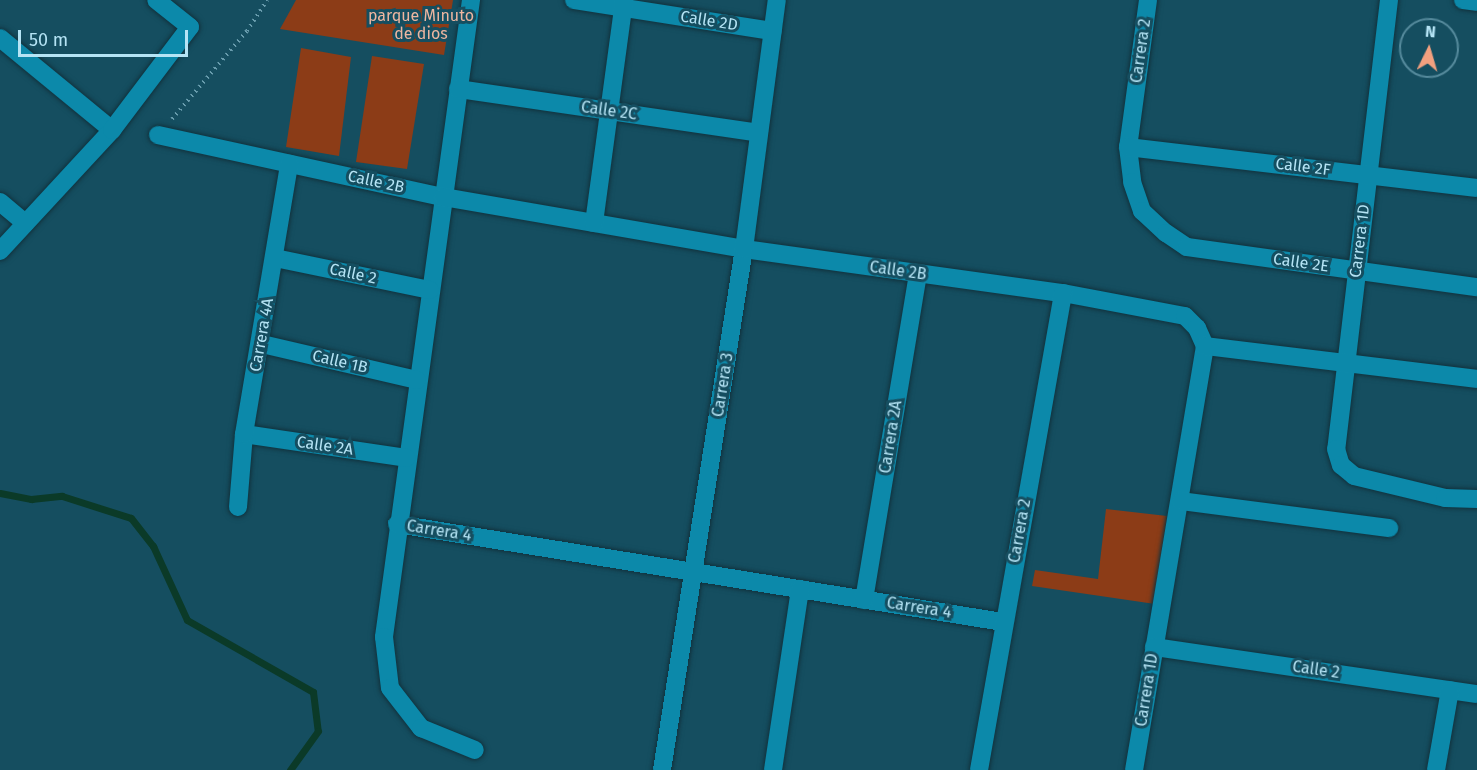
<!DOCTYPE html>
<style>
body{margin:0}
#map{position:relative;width:1477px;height:770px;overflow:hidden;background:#154e60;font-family:"Fira Sans",sans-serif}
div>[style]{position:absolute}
.green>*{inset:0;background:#8c3c17}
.stream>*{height:7px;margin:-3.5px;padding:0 3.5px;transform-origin:3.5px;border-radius:3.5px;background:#0b3a28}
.path>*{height:4px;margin-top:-2px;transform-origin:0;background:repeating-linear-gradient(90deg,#689cad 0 1.5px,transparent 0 6px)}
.roads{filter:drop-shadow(0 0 2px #11323d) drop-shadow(0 0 2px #11323d)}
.minor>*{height:18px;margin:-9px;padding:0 9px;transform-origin:9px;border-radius:9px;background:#0c89aa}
span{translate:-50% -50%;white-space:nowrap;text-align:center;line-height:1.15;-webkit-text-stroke:6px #154e60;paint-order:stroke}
.park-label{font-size:16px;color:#eeb6a0}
.street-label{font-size:16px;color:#b5e4f5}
.north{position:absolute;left:1399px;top:18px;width:60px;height:60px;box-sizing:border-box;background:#154e60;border:2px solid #558a9c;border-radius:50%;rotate:5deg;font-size:16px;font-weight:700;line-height:24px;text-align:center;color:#b5e4f5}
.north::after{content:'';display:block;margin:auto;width:21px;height:27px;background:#f2a07f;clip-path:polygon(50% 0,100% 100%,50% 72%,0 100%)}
.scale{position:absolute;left:18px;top:30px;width:170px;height:27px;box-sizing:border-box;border:3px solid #b5e4f5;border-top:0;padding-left:8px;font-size:18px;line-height:21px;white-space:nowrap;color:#b5e4f5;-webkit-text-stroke:4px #154e60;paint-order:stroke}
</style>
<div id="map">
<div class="green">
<div style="clip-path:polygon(296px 0,453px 0,444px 55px,280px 29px)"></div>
<div style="clip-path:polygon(301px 48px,351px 57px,339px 156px,286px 147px)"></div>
<div style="clip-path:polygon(372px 56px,424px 64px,407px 169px,356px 162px)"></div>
<div style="clip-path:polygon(1106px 509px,1167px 516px,1155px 604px,1032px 586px,1035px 570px,1098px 579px)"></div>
</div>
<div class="stream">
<div style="left:0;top:493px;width:32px;rotate:11deg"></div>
<div style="left:31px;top:499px;width:31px;rotate:-6deg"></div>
<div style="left:62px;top:496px;width:72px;rotate:17.7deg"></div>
<div style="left:131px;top:518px;width:36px;rotate:52deg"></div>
<div style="left:153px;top:546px;width:81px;rotate:65.3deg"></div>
<div style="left:187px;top:620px;width:145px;rotate:29.7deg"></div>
<div style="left:313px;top:692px;width:39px;rotate:83deg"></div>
<div style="left:318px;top:731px;width:48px;rotate:125.7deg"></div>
</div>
<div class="path">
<div style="left:172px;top:119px;width:116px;rotate:-49.6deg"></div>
<div style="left:247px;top:31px;width:37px;rotate:-57deg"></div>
</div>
<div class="roads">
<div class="minor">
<div style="left:471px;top:0;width:643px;rotate:97.78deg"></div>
<div style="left:384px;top:637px;width:51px;rotate:83.3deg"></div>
<div style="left:390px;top:688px;width:51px;rotate:52.2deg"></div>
<div style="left:421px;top:728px;width:58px;rotate:22.2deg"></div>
<div style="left:574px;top:0;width:201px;rotate:8.9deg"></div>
<div style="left:1148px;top:0;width:148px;rotate:97.7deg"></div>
<div style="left:1128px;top:147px;width:35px;rotate:83deg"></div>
<div style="left:1132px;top:182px;width:31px;rotate:71deg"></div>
<div style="left:1142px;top:211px;width:33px;rotate:43deg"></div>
<div style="left:1166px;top:233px;width:25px;rotate:34deg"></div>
<div style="left:1187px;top:247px;width:293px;rotate:7.9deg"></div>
<div style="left:1389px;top:0;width:452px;rotate:96.7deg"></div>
<div style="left:1336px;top:449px;width:17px;rotate:73deg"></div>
<div style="left:1341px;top:465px;width:17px;rotate:40deg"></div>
<div style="left:1354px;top:476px;width:94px;rotate:13.6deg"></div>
<div style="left:1445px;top:498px;width:32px;rotate:2deg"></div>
<div style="left:1463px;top:0;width:14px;rotate:8deg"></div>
<div style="left:0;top:38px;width:145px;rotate:39.4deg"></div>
<div style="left:458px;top:89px;width:304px;rotate:8.3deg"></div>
<div style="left:158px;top:135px;width:292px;rotate:12.3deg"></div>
<div style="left:443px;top:197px;width:305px;rotate:9.8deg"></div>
<div style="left:744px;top:249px;width:322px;rotate:7.9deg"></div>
<div style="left:1063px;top:293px;width:124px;rotate:10.7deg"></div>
<div style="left:1185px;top:316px;width:17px;rotate:45deg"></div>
<div style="left:1197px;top:328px;width:20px;rotate:66deg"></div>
<div style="left:1205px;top:346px;width:430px;rotate:99.5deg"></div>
<div style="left:1128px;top:147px;width:351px;rotate:6.7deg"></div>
<div style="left:0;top:202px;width:33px;rotate:40deg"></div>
<div style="left:594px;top:223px;width:225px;rotate:-82.3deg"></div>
<div style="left:0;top:251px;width:165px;rotate:-47.2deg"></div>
<div style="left:112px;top:130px;width:129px;rotate:-52.9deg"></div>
<div style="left:190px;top:27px;width:43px;rotate:-141.5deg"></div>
<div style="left:275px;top:258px;width:158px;rotate:11.7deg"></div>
<div style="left:262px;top:344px;width:159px;rotate:13.1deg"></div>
<div style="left:1205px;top:346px;width:274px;rotate:6.9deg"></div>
<div style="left:244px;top:434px;width:164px;rotate:8.4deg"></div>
<div style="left:1181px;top:501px;width:210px;rotate:7.4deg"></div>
<div style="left:238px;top:507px;width:73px;rotate:-85.3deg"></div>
<div style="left:244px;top:434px;width:274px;rotate:-80.5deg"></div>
<div style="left:397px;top:524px;width:614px;rotate:9.19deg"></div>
<div style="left:864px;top:600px;width:330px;rotate:-80.6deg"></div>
<div style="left:1154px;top:647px;width:326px;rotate:8.3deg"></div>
<div style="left:662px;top:770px;width:527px;rotate:-81.06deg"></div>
<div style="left:744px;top:249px;width:251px;rotate:-82.5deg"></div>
<div style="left:773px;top:770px;width:183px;rotate:-81.5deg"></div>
<div style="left:979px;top:770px;width:484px;rotate:-80deg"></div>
<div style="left:1436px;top:770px;width:81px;rotate:-80.1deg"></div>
</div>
</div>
<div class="park-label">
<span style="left:421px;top:25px">parque Minuto<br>de dios</span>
</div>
<div class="street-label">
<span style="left:709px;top:21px;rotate:9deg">Calle 2D</span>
<span style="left:1141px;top:51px;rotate:-82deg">Carrera 2</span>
<span style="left:609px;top:111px;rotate:8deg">Calle 2C</span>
<span style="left:1303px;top:167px;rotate:7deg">Calle 2F</span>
<span style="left:376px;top:182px;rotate:12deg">Calle 2B</span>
<span style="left:1360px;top:241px;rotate:-83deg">Carrera 1D</span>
<span style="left:1301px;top:263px;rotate:8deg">Calle 2E</span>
<span style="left:898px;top:271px;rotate:8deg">Calle 2B</span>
<span style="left:353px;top:274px;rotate:12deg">Calle 2</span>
<span style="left:262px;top:335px;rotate:-80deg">Carrera 4A</span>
<span style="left:340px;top:362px;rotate:13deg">Calle 1B</span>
<span style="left:723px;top:385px;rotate:-81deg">Carrera 3</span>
<span style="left:891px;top:437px;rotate:-81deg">Carrera 2A</span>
<span style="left:325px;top:446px;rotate:8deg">Calle 2A</span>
<span style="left:439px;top:531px;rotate:9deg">Carrera 4</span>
<span style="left:1020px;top:531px;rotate:-80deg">Carrera 2</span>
<span style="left:919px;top:608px;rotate:9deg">Carrera 4</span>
<span style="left:1316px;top:670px;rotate:8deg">Calle 2</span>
<span style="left:1147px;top:690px;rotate:-81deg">Carrera 1D</span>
</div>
<div class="north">N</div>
<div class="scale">50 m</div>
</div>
